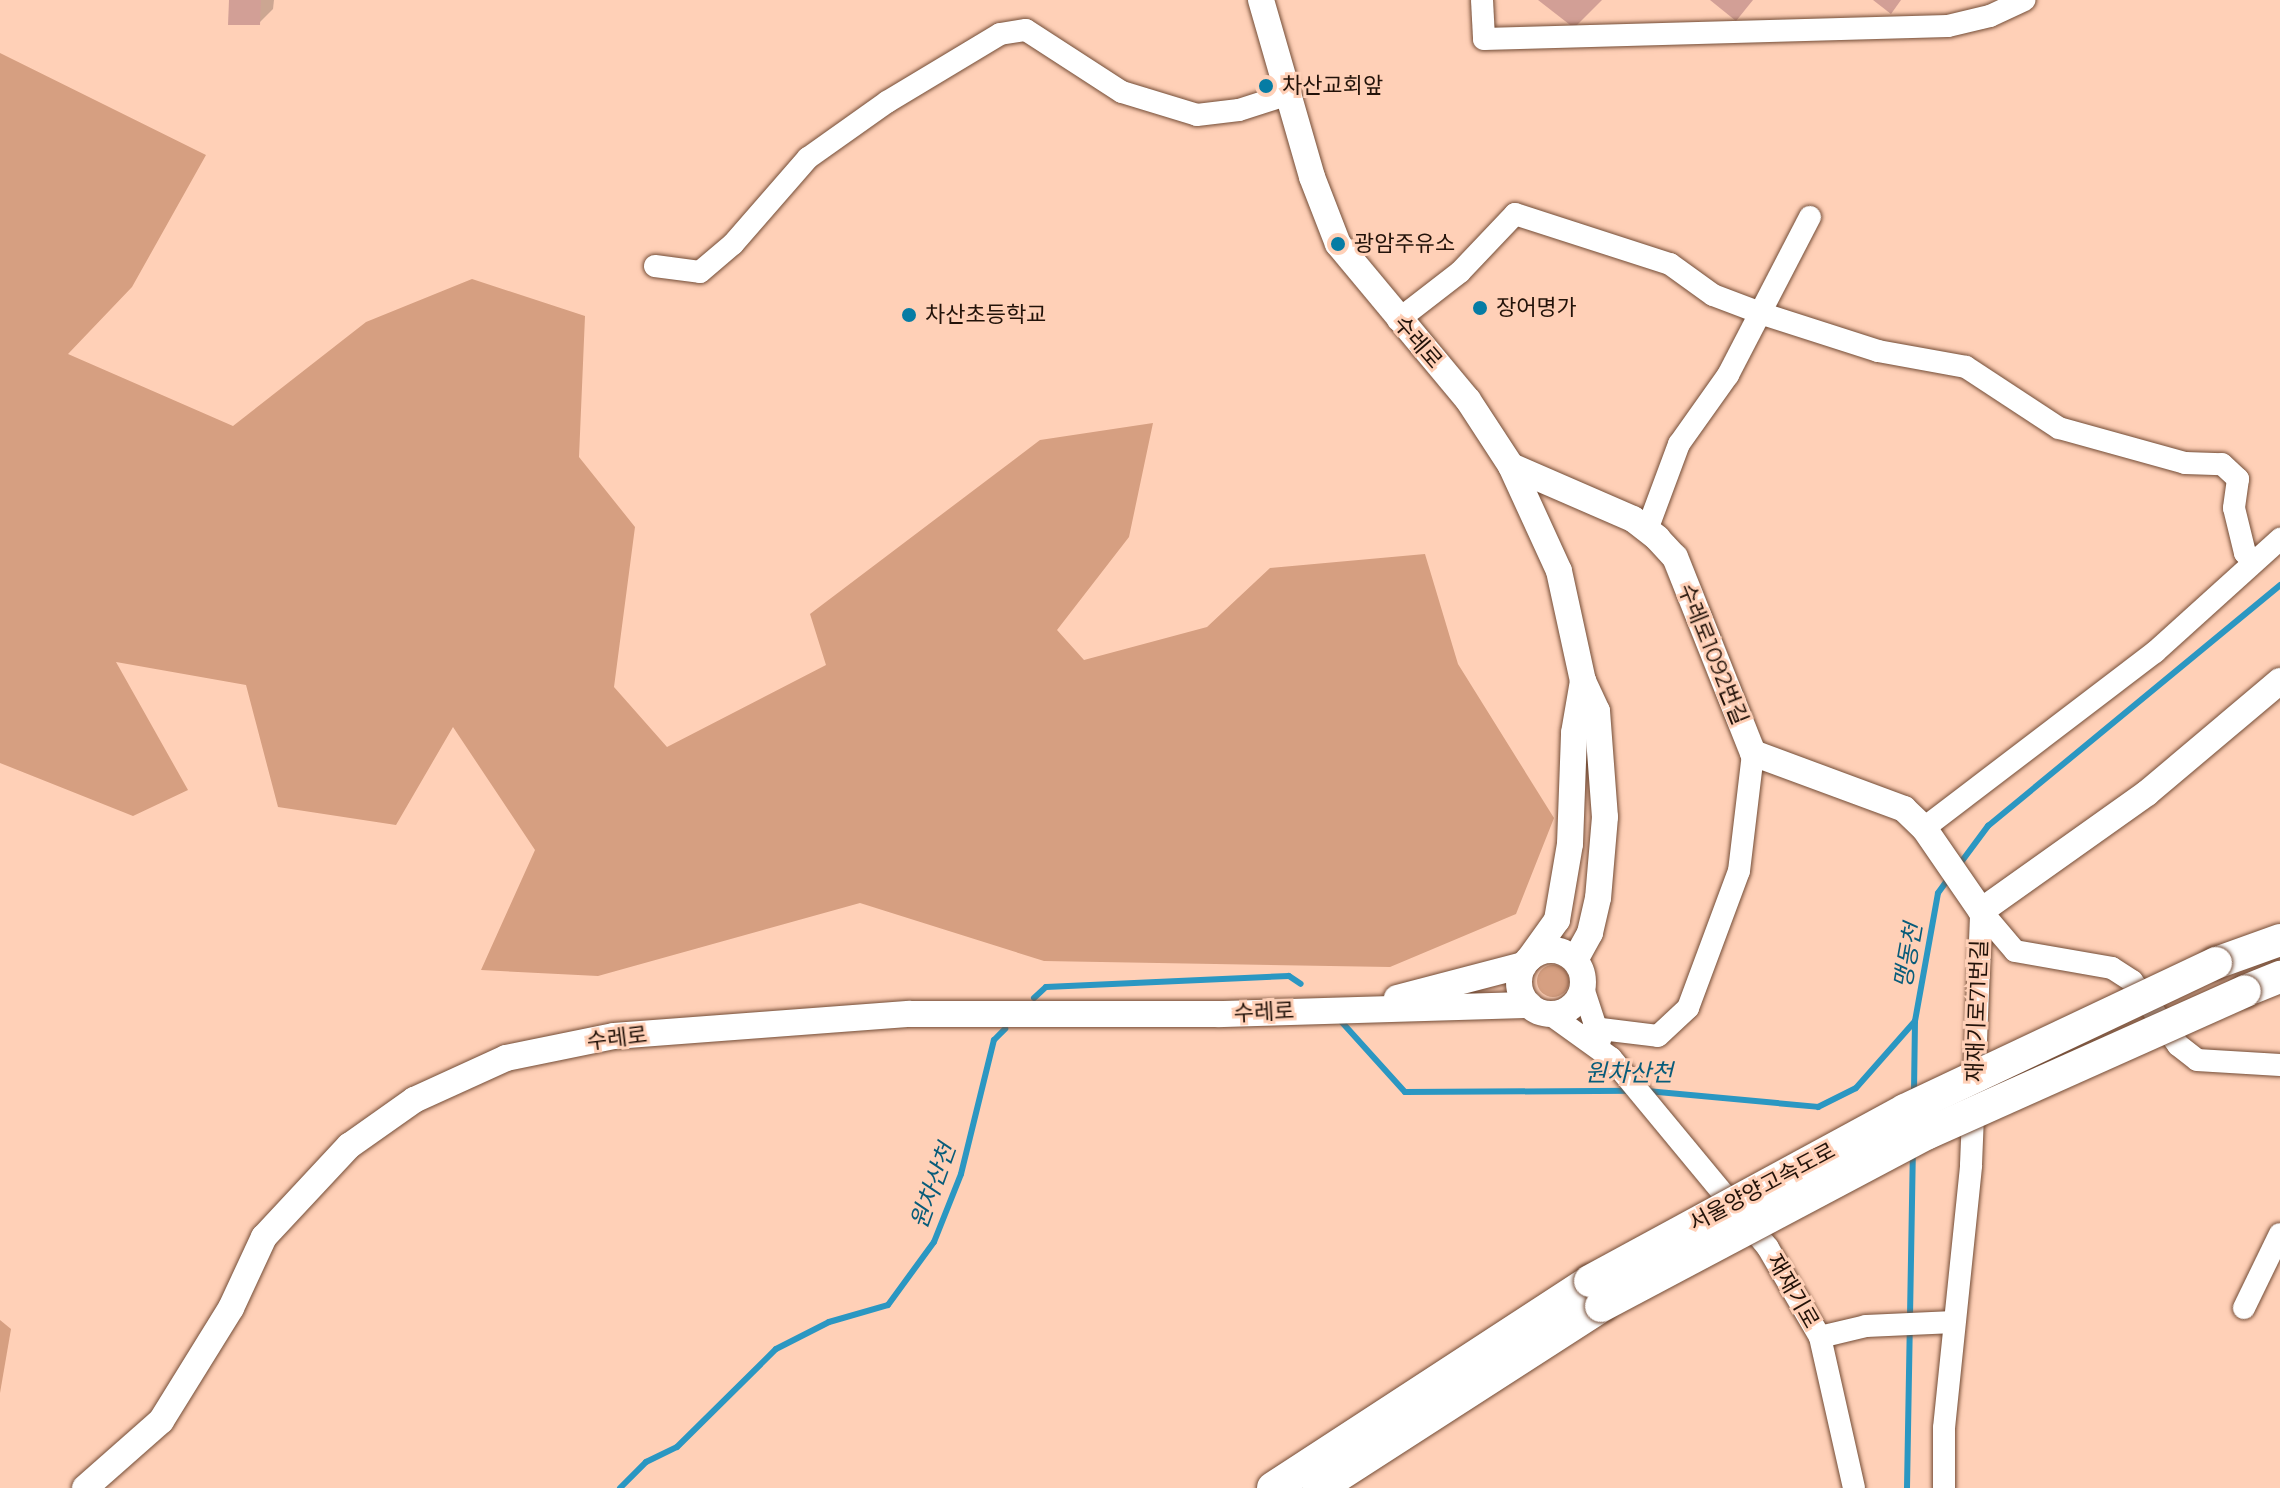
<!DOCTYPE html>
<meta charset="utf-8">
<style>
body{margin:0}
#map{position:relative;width:2280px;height:1488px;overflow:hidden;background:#ffd0b7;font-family:Montserrat,"Noto Sans KR",sans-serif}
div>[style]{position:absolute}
.green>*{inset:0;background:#d69f81}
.round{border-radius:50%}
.shadow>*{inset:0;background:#0003}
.stream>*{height:6px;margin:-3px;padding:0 3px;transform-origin:3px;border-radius:3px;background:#2b97c2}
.building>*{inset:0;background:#d29f96}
.roads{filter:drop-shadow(0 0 2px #734c36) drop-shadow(0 0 2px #734c36)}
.minor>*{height:22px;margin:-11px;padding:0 11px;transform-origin:11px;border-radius:11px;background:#fff}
.major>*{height:26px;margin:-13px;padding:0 13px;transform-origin:13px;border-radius:13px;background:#fff}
.major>.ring{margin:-13px;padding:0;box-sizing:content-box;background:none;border:26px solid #fff;border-radius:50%}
.highway>*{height:32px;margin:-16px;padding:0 16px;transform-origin:16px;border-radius:16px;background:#fff}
.bridges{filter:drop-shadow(0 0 2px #734c36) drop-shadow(0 0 2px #734c36)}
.highway-bridge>*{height:32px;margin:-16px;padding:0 16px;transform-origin:16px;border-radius:16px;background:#fff}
.dots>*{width:22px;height:22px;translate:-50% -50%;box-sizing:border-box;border:4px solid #ffd0b7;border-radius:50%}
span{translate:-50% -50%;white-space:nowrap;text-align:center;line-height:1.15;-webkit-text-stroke:6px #ffd0b7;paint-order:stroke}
.poi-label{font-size:22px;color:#221209}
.left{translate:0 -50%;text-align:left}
.street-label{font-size:22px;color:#221209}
.water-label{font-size:24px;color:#085c7a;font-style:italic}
</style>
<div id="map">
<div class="green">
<div style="clip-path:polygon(0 53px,206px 155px,132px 287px,68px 354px,233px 426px,366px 322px,472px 279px,585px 316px,579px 457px,635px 527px,614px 687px,667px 747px,826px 665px,810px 614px,1040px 440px,1153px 423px,1129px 537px,1057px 630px,1084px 660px,1207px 627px,1270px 568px,1425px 554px,1458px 664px,1554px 818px,1516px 914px,1390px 967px,1044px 961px,860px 903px,598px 976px,481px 970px,535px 850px,453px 727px,396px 825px,278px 807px,246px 685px,116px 662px,188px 790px,133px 816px,0 763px)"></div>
<div class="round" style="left:1537px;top:965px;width:32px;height:32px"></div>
<div style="clip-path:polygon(0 1320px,11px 1329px,0 1393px)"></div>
</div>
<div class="shadow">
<div style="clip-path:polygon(231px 0,274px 0,273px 9px,259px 23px)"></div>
</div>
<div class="stream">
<div style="left:1959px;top:865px;width:49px;rotate:-53.4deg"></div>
<div style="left:1988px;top:826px;width:379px;rotate:-39.5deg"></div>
<div style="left:1034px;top:998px;width:16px;rotate:-43deg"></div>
<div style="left:1046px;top:987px;width:243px;rotate:-2.6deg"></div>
<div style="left:1289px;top:976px;width:14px;rotate:34deg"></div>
<div style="left:1339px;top:1019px;width:98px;rotate:47.9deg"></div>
<div style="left:1405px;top:1092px;width:227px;rotate:-0.3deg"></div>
<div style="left:1647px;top:1091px;width:172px;rotate:5.3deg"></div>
<div style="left:1818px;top:1107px;width:42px;rotate:-26.6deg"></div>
<div style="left:1856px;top:1088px;width:89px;rotate:-48.6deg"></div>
<div style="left:1914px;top:1092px;width:71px;rotate:-89.2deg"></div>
<div style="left:1915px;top:1021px;width:130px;rotate:-79.8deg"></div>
<div style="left:1938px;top:893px;width:19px;rotate:-54deg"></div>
<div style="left:620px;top:1488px;width:37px;rotate:-45deg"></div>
<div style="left:646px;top:1462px;width:34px;rotate:-26deg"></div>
<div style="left:677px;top:1447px;width:139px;rotate:-44.7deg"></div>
<div style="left:776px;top:1349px;width:59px;rotate:-27deg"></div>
<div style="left:829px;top:1322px;width:61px;rotate:-16.1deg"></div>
<div style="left:888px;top:1305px;width:78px;rotate:-53.9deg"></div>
<div style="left:934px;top:1242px;width:73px;rotate:-68.3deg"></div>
<div style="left:961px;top:1174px;width:138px;rotate:-76.2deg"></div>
<div style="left:994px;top:1040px;width:16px;rotate:-45deg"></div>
<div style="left:1907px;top:1488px;width:336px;rotate:-89deg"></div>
</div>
<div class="building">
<div style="clip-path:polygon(229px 0,261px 0,260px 25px,228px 25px)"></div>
<div style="clip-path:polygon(1538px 0,1602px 0,1574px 28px)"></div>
<div style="clip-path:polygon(1710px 0,1753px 0,1736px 21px)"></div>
<div style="clip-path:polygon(1873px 0,1901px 0,1891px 14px)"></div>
</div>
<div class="roads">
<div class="minor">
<div style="left:1482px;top:0;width:39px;rotate:87deg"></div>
<div style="left:1484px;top:39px;width:464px;rotate:-1.6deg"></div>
<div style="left:1948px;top:26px;width:43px;rotate:-13.4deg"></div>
<div style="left:1990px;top:16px;width:38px;rotate:-25deg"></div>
<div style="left:655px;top:266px;width:45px;rotate:7.6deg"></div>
<div style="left:700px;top:272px;width:43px;rotate:-40.3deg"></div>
<div style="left:733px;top:244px;width:114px;rotate:-48.9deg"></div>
<div style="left:808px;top:158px;width:97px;rotate:-35.3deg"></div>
<div style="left:887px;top:102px;width:132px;rotate:-31deg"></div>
<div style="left:1000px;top:34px;width:26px;rotate:-9deg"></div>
<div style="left:1026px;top:30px;width:114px;rotate:32.9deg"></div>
<div style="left:1122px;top:92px;width:78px;rotate:17deg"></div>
<div style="left:1197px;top:115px;width:42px;rotate:-6.8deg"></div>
<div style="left:1239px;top:110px;width:49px;rotate:-17.7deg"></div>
<div style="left:1398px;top:320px;width:78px;rotate:-37.7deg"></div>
<div style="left:1460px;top:272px;width:80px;rotate:-46.5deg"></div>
<div style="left:1515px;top:214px;width:163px;rotate:17.9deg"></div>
<div style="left:1670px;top:264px;width:53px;rotate:35.8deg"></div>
<div style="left:1713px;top:295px;width:53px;rotate:20.8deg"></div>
<div style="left:1763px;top:314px;width:121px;rotate:17.8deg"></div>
<div style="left:1878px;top:351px;width:89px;rotate:10.3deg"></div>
<div style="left:1966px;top:367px;width:111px;rotate:33.3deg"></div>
<div style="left:2059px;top:428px;width:131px;rotate:15.5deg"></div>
<div style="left:2185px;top:463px;width:37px;rotate:2deg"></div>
<div style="left:2222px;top:464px;width:22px;rotate:43deg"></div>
<div style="left:2238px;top:479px;width:29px;rotate:98deg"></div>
<div style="left:2234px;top:508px;width:46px;rotate:76.3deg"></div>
<div style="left:2245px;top:553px;width:12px;rotate:42deg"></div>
<div style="left:1647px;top:530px;width:92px;rotate:-69.6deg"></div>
<div style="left:1679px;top:444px;width:85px;rotate:-54.6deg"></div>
<div style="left:1728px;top:375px;width:178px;rotate:-62.6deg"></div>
<div style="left:1924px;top:828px;width:290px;rotate:-37.3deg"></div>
<div style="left:2155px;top:652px;width:169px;rotate:-42.1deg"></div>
<div style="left:1981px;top:911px;width:52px;rotate:49.6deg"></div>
<div style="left:2015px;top:951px;width:98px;rotate:9.9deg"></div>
<div style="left:2112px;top:968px;width:24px;rotate:33deg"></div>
<div style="left:2132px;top:981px;width:79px;rotate:54.3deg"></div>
<div style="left:2178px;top:1045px;width:24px;rotate:38deg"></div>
<div style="left:2197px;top:1060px;width:83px;rotate:3.4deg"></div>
<div style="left:1583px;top:988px;width:55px;rotate:71.9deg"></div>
<div style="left:1550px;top:1014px;width:75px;rotate:35.8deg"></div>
<div style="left:1611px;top:1058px;width:246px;rotate:50.4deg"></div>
<div style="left:1768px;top:1248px;width:103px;rotate:59.7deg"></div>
<div style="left:1820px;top:1337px;width:155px;rotate:77.3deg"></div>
<div style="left:1593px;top:1028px;width:65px;rotate:7deg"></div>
<div style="left:1658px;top:1036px;width:41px;rotate:-43deg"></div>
<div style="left:1688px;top:1008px;width:146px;rotate:-69.6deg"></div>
<div style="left:1739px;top:871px;width:119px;rotate:-83.2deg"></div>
<div style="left:2244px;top:1308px;width:82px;rotate:-64.1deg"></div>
<div style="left:1820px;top:1337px;width:47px;rotate:-13.4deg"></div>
<div style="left:1866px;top:1326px;width:88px;rotate:-2.6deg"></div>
<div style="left:1944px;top:1488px;width:60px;rotate:-90deg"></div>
<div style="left:1944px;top:1428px;width:264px;rotate:-84.1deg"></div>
<div style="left:1971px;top:1165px;width:254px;rotate:-87.7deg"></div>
</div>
<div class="major">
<div style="left:1261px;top:0;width:184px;rotate:73.9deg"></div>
<div style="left:1312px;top:177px;width:72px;rotate:68.8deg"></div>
<div style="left:1338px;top:244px;width:203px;rotate:50.2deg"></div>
<div style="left:1468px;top:400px;width:79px;rotate:56.9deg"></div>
<div style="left:1511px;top:466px;width:115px;rotate:65.4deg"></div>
<div style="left:1559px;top:571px;width:113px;rotate:77.7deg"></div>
<div style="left:1583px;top:681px;width:33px;rotate:65deg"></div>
<div style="left:1597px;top:711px;width:106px;rotate:85.7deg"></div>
<div style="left:1605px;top:817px;width:81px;rotate:94.9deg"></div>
<div style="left:1598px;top:898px;width:36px;rotate:103deg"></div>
<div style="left:1590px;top:933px;width:31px;rotate:119deg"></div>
<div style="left:1511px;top:466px;width:133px;rotate:23.5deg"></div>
<div style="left:1633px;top:519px;width:31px;rotate:38deg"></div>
<div style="left:1657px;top:538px;width:26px;rotate:47deg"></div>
<div style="left:1675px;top:557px;width:211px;rotate:68.3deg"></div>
<div style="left:1753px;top:753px;width:161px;rotate:20.3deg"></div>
<div style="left:1904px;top:809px;width:28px;rotate:44deg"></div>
<div style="left:1924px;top:828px;width:101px;rotate:55.5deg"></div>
<div style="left:1981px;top:911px;width:204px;rotate:-35.4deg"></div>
<div style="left:2147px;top:793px;width:174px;rotate:-40.1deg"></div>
<div class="ring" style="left:1519px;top:950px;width:38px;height:38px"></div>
<div style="left:1529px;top:959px;width:48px;rotate:-54.3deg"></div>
<div style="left:1557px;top:920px;width:77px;rotate:-80.3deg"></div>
<div style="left:1570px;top:844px;width:111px;rotate:-87.9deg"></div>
<div style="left:1574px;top:733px;width:53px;rotate:-80.2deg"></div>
<div style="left:1397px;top:998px;width:131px;rotate:-14.6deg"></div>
<div style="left:85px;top:1488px;width:101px;rotate:-41.4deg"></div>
<div style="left:161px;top:1421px;width:133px;rotate:-58.2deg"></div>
<div style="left:231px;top:1308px;width:78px;rotate:-65.1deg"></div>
<div style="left:264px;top:1237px;width:125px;rotate:-47deg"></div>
<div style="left:349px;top:1146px;width:80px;rotate:-35.3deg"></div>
<div style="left:414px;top:1100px;width:101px;rotate:-24.5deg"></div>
<div style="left:506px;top:1058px;width:110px;rotate:-11.5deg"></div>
<div style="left:614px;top:1036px;width:297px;rotate:-4.3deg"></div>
<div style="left:910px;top:1014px;width:310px"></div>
<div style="left:1220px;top:1014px;width:309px;rotate:-1.7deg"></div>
</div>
<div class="highway">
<div style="left:2216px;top:963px;width:68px;rotate:-19.8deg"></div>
<div style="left:2245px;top:991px;width:38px;rotate:-22deg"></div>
<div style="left:1273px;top:1488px;width:379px;rotate:-33.1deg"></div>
<div style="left:1319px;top:1488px;width:336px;rotate:-32.8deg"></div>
</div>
</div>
<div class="bridges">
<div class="highway-bridge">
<div style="left:1590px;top:1281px;width:358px;rotate:-28.5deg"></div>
<div style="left:1905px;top:1110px;width:344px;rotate:-25.3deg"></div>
<div style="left:1601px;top:1306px;width:370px;rotate:-27.9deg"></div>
<div style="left:1928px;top:1133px;width:347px;rotate:-24.1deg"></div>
</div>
</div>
<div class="dots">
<div style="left:1266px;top:86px;background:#067ca4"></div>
<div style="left:1338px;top:244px;background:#067ca4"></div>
<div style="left:1480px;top:308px;background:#067ca4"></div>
<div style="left:909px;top:315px;background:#067ca4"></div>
</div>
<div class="poi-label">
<span class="left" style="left:1282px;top:86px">차산교회앞</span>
<span class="left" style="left:1354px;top:244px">광암주유소</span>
<span class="left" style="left:1496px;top:308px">장어명가</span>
<span class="left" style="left:925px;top:315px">차산초등학교</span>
</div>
<div class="street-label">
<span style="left:1418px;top:342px;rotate:49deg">수레로</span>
<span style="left:1713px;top:654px;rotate:68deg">수레로1092번길</span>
<span style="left:1977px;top:1011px;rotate:-88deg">재재기로71번길</span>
<span style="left:1264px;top:1012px;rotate:-3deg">수레로</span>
<span style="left:617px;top:1038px;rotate:-7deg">수레로</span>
<span style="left:1762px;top:1187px;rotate:-28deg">서울양양고속도로</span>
<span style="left:1793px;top:1291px;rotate:60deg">재재기로</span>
</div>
<div class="water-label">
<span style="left:1908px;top:956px;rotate:-80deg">맹동천</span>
<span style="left:1629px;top:1073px">원차산천</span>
<span style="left:933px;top:1186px;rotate:-70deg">원차산천</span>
</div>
</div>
